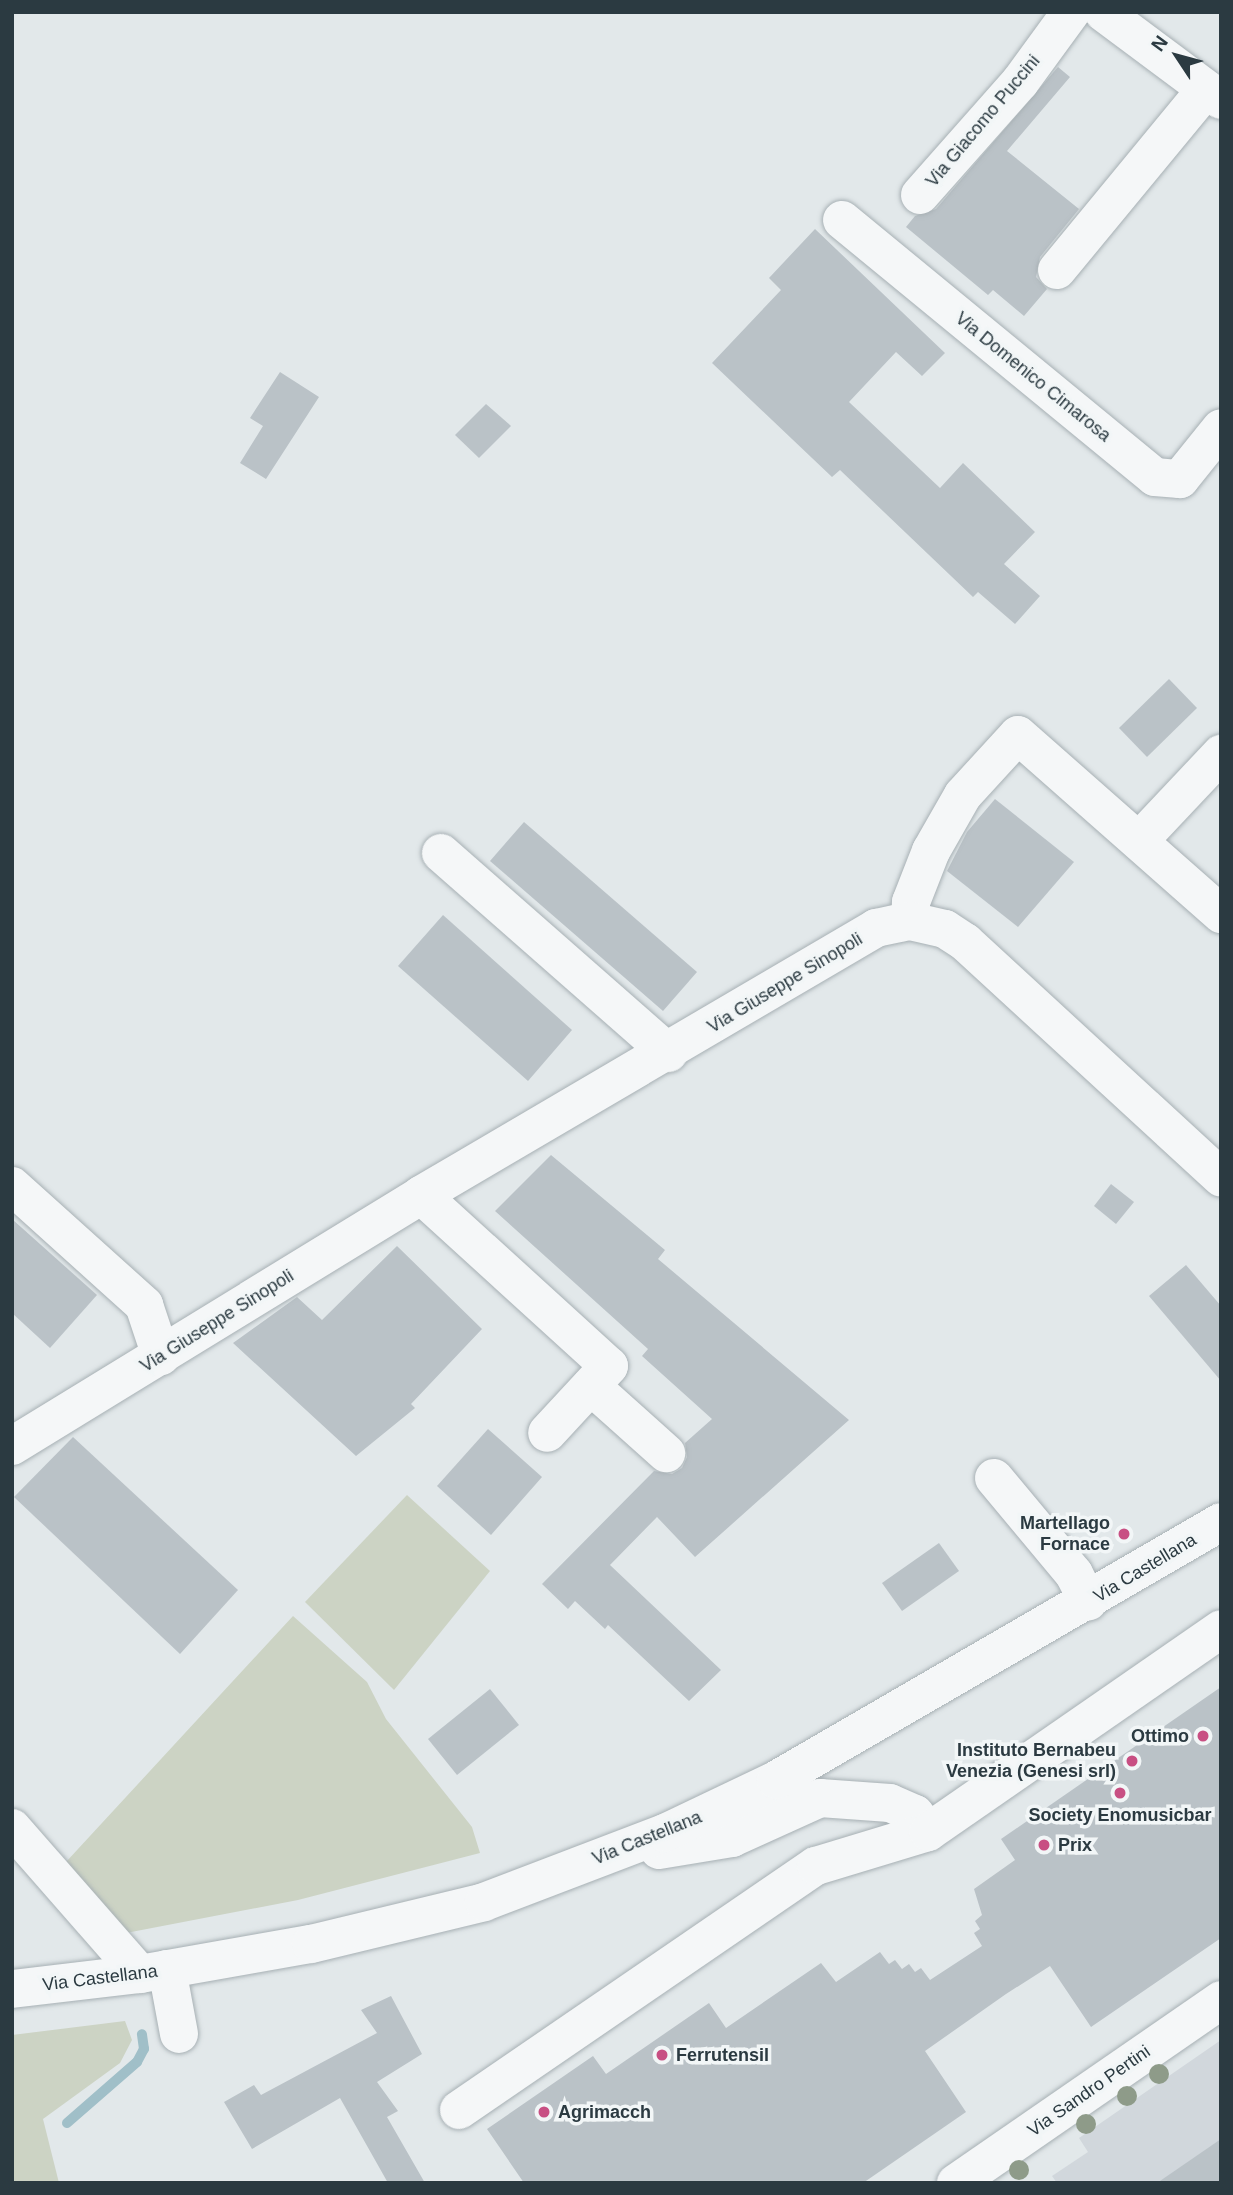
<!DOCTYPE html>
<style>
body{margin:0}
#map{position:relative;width:1233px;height:2195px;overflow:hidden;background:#e2e8ea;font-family:Arial,sans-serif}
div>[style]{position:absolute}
.built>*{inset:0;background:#d1d7dc}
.green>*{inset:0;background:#ccd3c4}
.stream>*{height:10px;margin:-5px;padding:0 5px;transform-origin:5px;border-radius:5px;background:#a0bfc8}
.building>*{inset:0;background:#bac2c7}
.roads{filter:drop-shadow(0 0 2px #a7b0b4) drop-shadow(0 0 2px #a7b0b4)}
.minor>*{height:38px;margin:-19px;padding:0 19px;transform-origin:19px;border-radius:19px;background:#f5f7f8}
.trees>*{width:20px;height:20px;margin:-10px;border-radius:50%;background:#8e9b89}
.dots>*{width:19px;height:19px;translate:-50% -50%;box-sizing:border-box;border:4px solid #f2f6f7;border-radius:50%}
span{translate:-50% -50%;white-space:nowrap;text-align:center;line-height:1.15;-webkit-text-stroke:7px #f2f6f7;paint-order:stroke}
.street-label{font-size:18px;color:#2b3a41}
.poi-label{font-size:18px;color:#2b3a41;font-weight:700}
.right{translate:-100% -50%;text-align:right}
.left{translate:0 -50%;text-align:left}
.frame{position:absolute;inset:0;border:14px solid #2b3a41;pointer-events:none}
.north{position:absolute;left:1142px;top:21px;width:70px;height:70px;-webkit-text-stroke:5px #f2f6f7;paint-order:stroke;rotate:306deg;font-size:19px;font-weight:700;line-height:28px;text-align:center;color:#2b3a41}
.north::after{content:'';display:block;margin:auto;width:24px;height:32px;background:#2b3a41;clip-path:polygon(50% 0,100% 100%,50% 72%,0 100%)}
</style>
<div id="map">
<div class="built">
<div style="clip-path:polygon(1221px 2040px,1221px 2183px,1057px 2183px,1052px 2176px,1088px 2152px,1079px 2138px)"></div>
</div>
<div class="green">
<div style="clip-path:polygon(407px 1495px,490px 1571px,394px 1690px,305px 1602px)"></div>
<div style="clip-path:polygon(293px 1616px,367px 1682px,386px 1719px,472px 1827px,480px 1853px,298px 1900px,126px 1933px,66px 1862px)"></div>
<div style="clip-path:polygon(125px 2021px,132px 2040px,120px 2063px,43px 2119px,59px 2183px,12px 2183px,12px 2035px)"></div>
</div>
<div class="stream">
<div style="left:67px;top:2123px;width:93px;rotate:-41.1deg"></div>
<div style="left:137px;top:2062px;width:15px;rotate:-62deg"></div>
<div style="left:144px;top:2049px;width:15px;rotate:-98deg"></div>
</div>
<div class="building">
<div style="clip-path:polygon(1058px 67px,1070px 77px,1007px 151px,1079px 209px,1040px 257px,1036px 277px,1047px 289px,1024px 316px,993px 290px,988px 295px,906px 227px,915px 216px,936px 209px)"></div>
<div style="clip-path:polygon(815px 229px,945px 353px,922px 376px,896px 352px,849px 402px,940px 488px,963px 463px,1035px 532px,1004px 564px,1040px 596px,1015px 624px,978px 592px,973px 597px,840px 470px,832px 477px,712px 363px,781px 290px,769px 278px)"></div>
<div style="clip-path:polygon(280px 372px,319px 397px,266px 479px,240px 463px,263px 426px,250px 418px)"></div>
<div style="clip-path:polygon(486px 404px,511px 426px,479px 458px,455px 435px)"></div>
<div style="clip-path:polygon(1169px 679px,1197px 708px,1147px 757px,1119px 728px)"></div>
<div style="clip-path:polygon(995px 799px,1074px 862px,1018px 927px,947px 871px,967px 832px)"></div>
<div style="clip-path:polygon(524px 822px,697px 972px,663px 1011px,490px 861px)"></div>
<div style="clip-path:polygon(443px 915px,572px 1030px,528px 1081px,398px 966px)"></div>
<div style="clip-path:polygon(551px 1155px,665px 1250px,658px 1259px,849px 1420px,695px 1557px,657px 1517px,610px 1565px,721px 1670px,689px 1701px,608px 1625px,605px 1629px,575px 1601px,568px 1609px,542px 1584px,654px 1471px,672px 1474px,682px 1468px,687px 1457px,685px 1443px,712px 1419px,642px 1356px,648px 1349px,495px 1211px)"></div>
<div style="clip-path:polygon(1111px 1184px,1134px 1202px,1116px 1224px,1094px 1206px)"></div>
<div style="clip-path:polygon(12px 1219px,97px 1295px,50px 1348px,12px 1313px)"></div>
<div style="clip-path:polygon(397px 1246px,482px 1329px,411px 1404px,415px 1408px,356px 1456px,233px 1343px,297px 1297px,322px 1320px)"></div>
<div style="clip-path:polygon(1186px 1265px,1221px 1306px,1221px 1381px,1149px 1296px)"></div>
<div style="clip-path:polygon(488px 1429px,542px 1477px,491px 1535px,437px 1486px)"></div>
<div style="clip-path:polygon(73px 1437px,238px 1590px,180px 1654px,14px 1497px)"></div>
<div style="clip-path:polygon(939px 1543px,959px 1571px,902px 1611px,882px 1583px)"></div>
<div style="clip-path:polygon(1221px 1687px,1221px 1938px,1091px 2027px,1050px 1966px,1006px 1994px,925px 2051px,966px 2112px,863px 2183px,524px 2183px,487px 2129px,593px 2056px,606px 2074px,709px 2003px,726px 2028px,821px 1963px,836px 1982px,880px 1952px,889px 1964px,895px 1960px,902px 1969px,909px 1964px,915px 1972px,921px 1968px,930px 1980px,982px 1946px,974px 1933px,980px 1929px,975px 1921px,982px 1915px,974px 1889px,1015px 1860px,1001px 1839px)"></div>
<div style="clip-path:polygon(490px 1689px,519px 1725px,457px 1775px,428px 1739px)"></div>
<div style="clip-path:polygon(391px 1996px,422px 2054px,377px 2082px,398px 2111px,387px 2117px,425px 2183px,388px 2183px,340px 2098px,252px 2149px,224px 2102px,254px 2085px,261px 2095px,377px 2033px,361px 2010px)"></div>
<div style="clip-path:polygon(1221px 2139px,1221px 2183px,1157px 2183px)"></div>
</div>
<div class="roads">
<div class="minor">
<div style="left:1103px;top:12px;width:147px;rotate:36.7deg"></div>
<div style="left:920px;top:195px;width:151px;rotate:-48.5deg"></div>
<div style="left:1020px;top:82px;width:87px;rotate:-53.9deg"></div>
<div style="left:842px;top:220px;width:405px;rotate:39.4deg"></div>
<div style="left:1155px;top:477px;width:25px;rotate:5deg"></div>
<div style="left:1180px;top:479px;width:65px;rotate:-51.2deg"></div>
<div style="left:1057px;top:270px;width:234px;rotate:-50.5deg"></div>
<div style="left:1139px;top:841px;width:120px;rotate:-46.7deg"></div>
<div style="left:441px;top:853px;width:303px;rotate:41.3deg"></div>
<div style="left:910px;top:921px;width:19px;rotate:-87deg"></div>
<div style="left:911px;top:902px;width:55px;rotate:-68.6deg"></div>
<div style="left:931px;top:851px;width:64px;rotate:-60.3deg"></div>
<div style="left:963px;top:795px;width:81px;rotate:-47.5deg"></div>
<div style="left:1018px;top:735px;width:271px;rotate:41.4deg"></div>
<div style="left:12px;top:1186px;width:178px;rotate:42deg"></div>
<div style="left:144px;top:1305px;width:54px;rotate:71.6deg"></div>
<div style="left:421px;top:1195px;width:254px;rotate:42.3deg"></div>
<div style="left:609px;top:1366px;width:91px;rotate:132.8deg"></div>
<div style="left:591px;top:1386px;width:101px;rotate:41.8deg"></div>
<div style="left:12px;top:1446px;width:480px;rotate:-31.5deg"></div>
<div style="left:421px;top:1195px;width:528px;rotate:-30.4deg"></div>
<div style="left:876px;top:928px;width:35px;rotate:-12deg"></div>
<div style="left:910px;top:921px;width:36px;rotate:13deg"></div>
<div style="left:945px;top:929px;width:24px;rotate:33deg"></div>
<div style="left:965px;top:942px;width:348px;rotate:42.6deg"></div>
<div style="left:994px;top:1478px;width:125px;rotate:50.2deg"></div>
<div style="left:1074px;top:1574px;width:31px;rotate:63deg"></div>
<div style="left:12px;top:1828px;width:194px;rotate:48.8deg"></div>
<div style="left:659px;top:1850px;width:74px;rotate:-9.3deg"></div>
<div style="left:732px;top:1838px;width:97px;rotate:-24.4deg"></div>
<div style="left:820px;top:1798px;width:70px;rotate:4.1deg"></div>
<div style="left:890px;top:1803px;width:27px;rotate:24deg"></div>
<div style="left:915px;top:1814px;width:22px;rotate:54deg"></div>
<div style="left:167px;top:1969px;width:66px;rotate:79.5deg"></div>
<div style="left:12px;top:1989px;width:129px;rotate:-6.7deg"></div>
<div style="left:140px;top:1974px;width:174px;rotate:-10deg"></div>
<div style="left:311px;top:1944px;width:178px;rotate:-13.6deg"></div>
<div style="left:484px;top:1902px;width:194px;rotate:-20.9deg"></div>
<div style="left:665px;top:1833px;width:123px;rotate:-25.5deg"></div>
<div style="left:776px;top:1780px;width:514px;rotate:-30.1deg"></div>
<div style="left:459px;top:2110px;width:432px;rotate:-34.4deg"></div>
<div style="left:816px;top:1866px;width:117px;rotate:-16.9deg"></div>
<div style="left:928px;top:1832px;width:356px;rotate:-34.7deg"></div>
<div style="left:956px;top:2183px;width:322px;rotate:-34.6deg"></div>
</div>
</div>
<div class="trees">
<div style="left:1159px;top:2074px"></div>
<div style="left:1127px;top:2096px"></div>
<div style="left:1086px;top:2124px"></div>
<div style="left:1019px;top:2170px"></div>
</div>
<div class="dots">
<div style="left:1124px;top:1534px;background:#c84f83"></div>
<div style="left:1203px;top:1736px;background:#c84f83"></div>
<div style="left:1132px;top:1761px;background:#c84f83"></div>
<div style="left:1120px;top:1793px;background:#c84f83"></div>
<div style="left:1044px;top:1845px;background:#c84f83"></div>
<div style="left:662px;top:2055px;background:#c84f83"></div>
<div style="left:544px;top:2112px;background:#c84f83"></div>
</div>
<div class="street-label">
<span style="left:983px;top:121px;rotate:-50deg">Via Giacomo Puccini</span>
<span style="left:1033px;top:377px;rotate:39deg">Via Domenico Cimarosa</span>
<span style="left:785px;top:983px;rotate:-31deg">Via Giuseppe Sinopoli</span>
<span style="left:217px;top:1321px;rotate:-32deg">Via Giuseppe Sinopoli</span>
<span style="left:1145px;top:1568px;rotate:-31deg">Via Castellana</span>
<span style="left:647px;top:1838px;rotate:-22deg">Via Castellana</span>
<span style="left:100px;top:1978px;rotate:-7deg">Via Castellana</span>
<span style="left:1089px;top:2091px;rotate:-35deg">Via Sandro Pertini</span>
</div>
<div class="poi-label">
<span class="right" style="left:1110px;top:1534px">Martellago<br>Fornace</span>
<span class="right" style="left:1189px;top:1736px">Ottimo</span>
<span class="right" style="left:1116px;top:1761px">Instituto Bernabeu<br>Venezia (Genesi srl)</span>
<span style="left:1120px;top:1815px">Society Enomusicbar</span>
<span class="left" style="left:1058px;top:1845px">Prix</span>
<span class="left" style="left:676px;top:2055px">Ferrutensil</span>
<span class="left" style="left:558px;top:2112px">Agrimacch</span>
</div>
<div class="frame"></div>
<div class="north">N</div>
</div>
